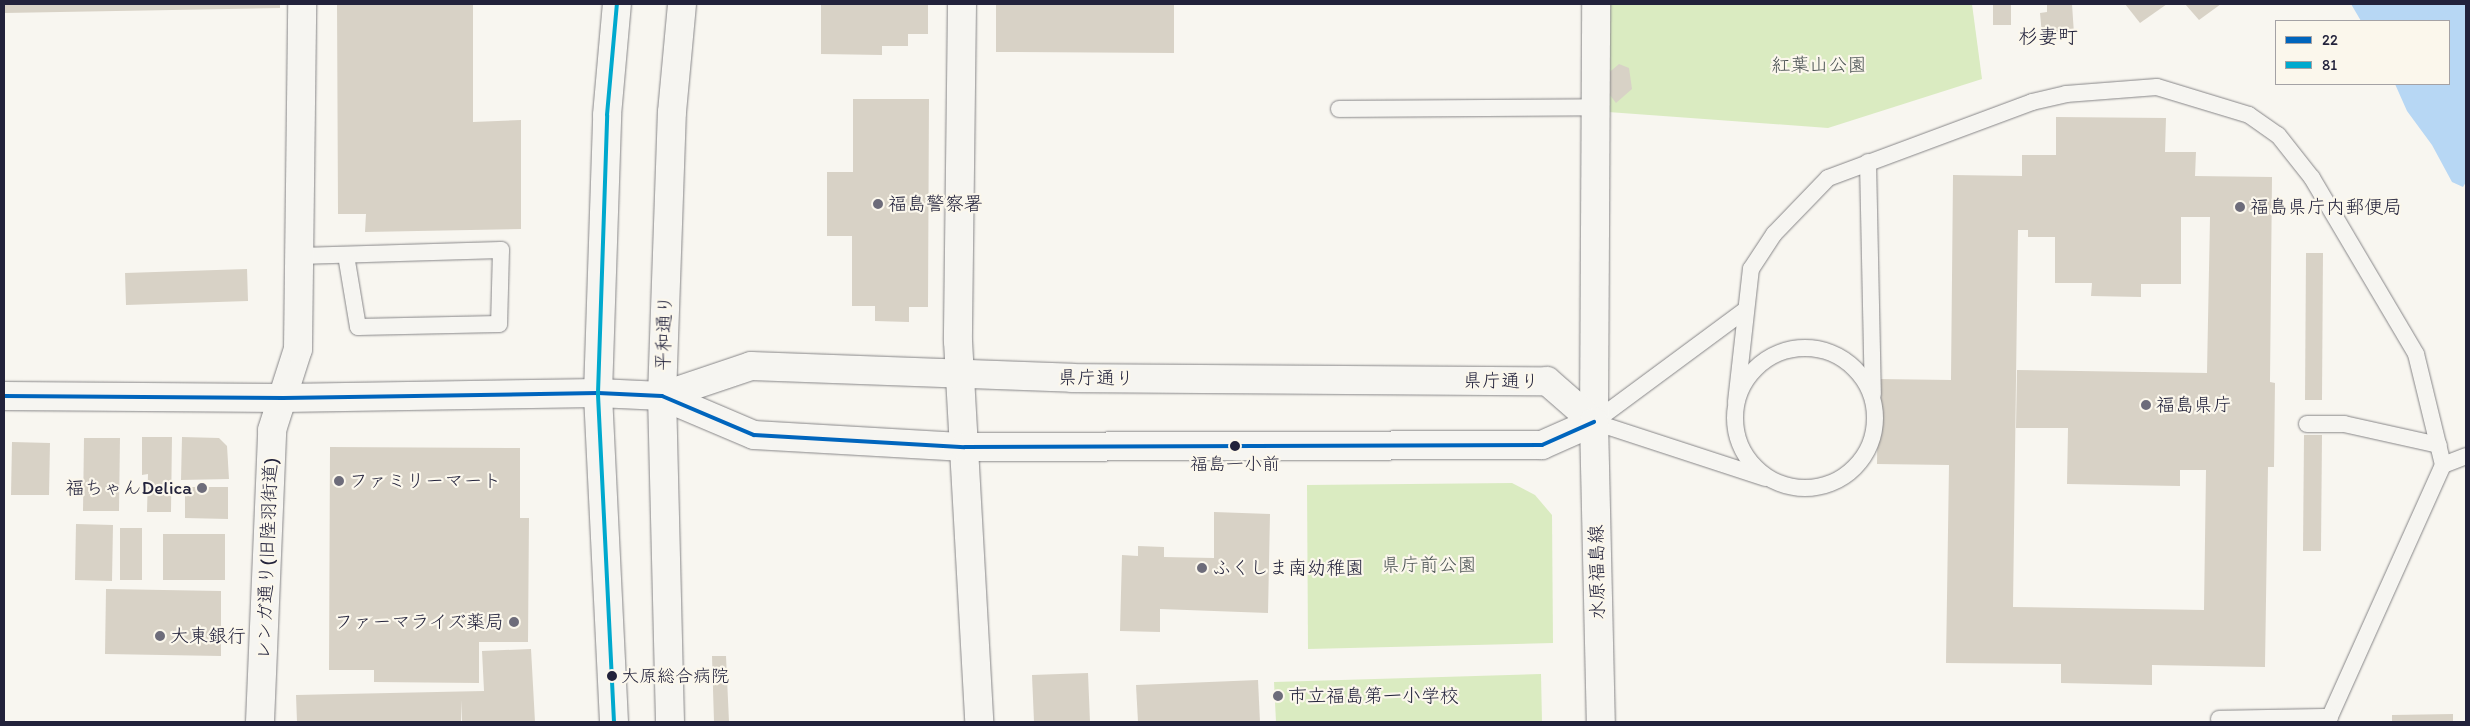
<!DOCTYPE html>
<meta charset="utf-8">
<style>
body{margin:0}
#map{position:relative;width:2470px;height:726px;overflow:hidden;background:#f8f6f0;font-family:Itim,"Klee One",sans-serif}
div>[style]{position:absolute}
.green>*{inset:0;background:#daebc1}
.water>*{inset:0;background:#b7d7f4}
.building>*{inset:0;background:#d8d2c6}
.roads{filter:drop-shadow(0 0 1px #878688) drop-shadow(0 0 1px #878688)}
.lane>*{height:16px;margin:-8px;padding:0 8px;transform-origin:8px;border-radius:8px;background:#f6f5f1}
.lane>.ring{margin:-8px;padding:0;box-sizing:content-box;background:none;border:16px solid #f6f5f1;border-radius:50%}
.street>*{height:28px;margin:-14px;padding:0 14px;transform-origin:14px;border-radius:14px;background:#f6f5f1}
.secondary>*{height:28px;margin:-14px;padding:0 14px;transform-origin:14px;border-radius:14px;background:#f6f5f1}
.highway>*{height:28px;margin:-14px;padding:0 14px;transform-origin:14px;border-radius:14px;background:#f6f5f1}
.bus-1>*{height:4px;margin:-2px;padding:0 2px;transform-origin:2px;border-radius:2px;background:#0065bd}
.bus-2>*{height:4px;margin:-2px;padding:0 2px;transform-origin:2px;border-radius:2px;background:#00a9ce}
.dots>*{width:14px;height:14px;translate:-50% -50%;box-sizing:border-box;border:2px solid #fbf7ec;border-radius:50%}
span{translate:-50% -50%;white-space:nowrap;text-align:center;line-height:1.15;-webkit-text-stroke:4.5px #fbf7ec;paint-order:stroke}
.bus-label{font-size:18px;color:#22223b}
.left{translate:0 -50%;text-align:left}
.park-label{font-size:19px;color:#4a5253}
.poi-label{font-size:19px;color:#22223b}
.right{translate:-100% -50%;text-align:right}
.street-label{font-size:19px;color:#22223b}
.neighbourhood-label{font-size:20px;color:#22223b}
.frame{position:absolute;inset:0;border:5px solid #22223b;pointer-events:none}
.legend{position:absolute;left:2275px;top:20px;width:175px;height:65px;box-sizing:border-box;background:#fbf7ec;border:1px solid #a4a2a5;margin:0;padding:6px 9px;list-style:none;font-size:15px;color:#22223b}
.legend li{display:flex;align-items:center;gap:10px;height:25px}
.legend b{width:25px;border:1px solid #a4a2a5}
</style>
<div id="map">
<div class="green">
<div style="clip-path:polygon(1610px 4px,1972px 4px,1982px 79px,1828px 128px,1608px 112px)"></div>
<div style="clip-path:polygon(1512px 483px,1535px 495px,1552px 515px,1553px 643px,1308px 649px,1307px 485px)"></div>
<div style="clip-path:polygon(1541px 674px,1542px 722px,1276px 722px,1274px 682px)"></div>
</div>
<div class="water">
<div style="clip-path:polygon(2351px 4px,2466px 4px,2466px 182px,2463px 187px,2452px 182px,2432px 145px,2407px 111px,2395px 84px,2449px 84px,2449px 21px,2361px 21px)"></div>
</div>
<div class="building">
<div style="clip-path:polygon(4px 4px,280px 4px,280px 8px,4px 13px)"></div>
<div style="clip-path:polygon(337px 4px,473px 4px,473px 122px,521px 120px,521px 229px,365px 232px,366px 214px,338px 214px)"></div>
<div style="clip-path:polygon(821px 4px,928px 4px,928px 34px,908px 34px,908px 46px,882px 46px,882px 55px,821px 54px)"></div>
<div style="clip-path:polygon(996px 4px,1174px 4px,1174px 53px,996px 52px)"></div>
<div style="clip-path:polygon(1993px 4px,2011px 4px,2011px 25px,1993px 25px)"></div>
<div style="clip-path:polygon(2047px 4px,2072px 4px,2074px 34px,2042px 35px,2040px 13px,2047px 12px)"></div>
<div style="clip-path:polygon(2125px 4px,2167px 4px,2140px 23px)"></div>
<div style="clip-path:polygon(2185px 4px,2221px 4px,2199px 20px)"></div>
<div style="clip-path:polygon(1619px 64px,1629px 68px,1632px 89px,1616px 103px,1599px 81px)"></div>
<div style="clip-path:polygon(853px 99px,929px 99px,928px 307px,909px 307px,909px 322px,875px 321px,875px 306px,852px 306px,852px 236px,827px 236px,827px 172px,853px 172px)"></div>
<div style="clip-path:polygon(evenodd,2056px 117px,2166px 118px,2165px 152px,2196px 152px,2195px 176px,2272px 177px,2270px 382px,2275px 383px,2274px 467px,2268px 467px,2265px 667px,2152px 665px,2152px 685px,2061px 683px,2061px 664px,1946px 663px,1949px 465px,1877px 464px,1878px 379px,1951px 380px,1953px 175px,2022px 176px,2022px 155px,2056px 155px,2056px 117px,2181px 217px,2210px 217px,2207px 373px,2017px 370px,2016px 428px,2068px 428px,2067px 484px,2180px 486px,2180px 470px,2206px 470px,2204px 610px,2013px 607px,2018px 230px,2028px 230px,2028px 237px,2055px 237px,2055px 283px,2092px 283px,2091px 296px,2141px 297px,2141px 284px,2181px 284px,2181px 217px)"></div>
<div style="clip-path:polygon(2306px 253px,2323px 253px,2322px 400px,2305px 400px)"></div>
<div style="clip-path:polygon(247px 269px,248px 301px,126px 305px,125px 273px)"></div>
<div style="clip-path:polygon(2304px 435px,2322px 435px,2321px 551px,2303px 551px)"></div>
<div style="clip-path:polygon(142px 437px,172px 437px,171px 512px,147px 512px,148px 474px,142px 475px)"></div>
<div style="clip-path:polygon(182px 437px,219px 438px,227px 446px,229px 479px,181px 480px)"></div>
<div style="clip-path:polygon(84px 438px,120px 438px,119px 511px,83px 511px)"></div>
<div style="clip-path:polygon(12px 442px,50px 443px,49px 495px,11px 495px)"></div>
<div style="clip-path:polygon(330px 447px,520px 448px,520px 518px,529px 518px,528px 642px,479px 642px,479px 683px,374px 682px,374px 670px,329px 670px)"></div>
<div style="clip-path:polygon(185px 487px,228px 487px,228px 519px,185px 518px)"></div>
<div style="clip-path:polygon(1214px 512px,1270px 514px,1268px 613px,1160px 609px,1160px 632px,1120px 631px,1122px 555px,1138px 556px,1138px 546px,1164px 547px,1164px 557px,1214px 558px)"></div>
<div style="clip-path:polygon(76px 524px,113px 525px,112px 581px,75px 580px)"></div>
<div style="clip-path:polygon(120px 528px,142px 528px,142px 580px,120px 580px)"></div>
<div style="clip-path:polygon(163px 534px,225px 534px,225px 580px,163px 580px)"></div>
<div style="clip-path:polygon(106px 589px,221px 591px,221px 656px,105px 654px)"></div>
<div style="clip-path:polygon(531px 649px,535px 722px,462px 722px,462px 700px,461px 722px,297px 722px,296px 695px,484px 691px,482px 651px)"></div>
<div style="clip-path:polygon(712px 656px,726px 656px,729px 722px,714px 722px)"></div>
<div style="clip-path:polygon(1088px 673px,1090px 722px,1034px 722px,1032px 675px)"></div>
<div style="clip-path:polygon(1258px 680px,1260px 722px,1138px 722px,1136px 685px)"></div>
<div style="clip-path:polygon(2453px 714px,2453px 722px,2392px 722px,2392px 715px)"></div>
</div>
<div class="roads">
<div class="lane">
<div style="left:1339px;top:109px;width:256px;rotate:-0.4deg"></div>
<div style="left:1868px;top:162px;width:232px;rotate:88.8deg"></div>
<div style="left:299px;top:256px;width:202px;rotate:-1.7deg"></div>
<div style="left:501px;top:250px;width:74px;rotate:91.5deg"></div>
<div style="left:499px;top:324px;width:141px;rotate:178.8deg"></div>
<div style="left:358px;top:327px;width:73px;rotate:-99.5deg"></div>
<div class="ring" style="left:1735px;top:348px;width:124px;height:124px"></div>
<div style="left:1736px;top:402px;width:134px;rotate:-83.6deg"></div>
<div style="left:1751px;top:269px;width:42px;rotate:-56.7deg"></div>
<div style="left:1774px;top:234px;width:78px;rotate:-46deg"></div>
<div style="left:1828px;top:178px;width:218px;rotate:-20.4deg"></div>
<div style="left:2032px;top:102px;width:35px;rotate:-13deg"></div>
<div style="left:2066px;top:94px;width:91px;rotate:-4.4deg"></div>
<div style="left:2157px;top:87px;width:96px;rotate:16.9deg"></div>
<div style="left:2249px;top:115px;width:35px;rotate:35deg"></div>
<div style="left:2278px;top:135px;width:55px;rotate:51.7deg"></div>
<div style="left:2312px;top:178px;width:204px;rotate:59.4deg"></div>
<div style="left:2416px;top:354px;width:114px;rotate:76.3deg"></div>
<div style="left:2443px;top:465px;width:276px;rotate:114.2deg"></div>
<div style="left:2330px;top:717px;width:111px;rotate:179deg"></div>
<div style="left:1594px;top:422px;width:180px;rotate:18.1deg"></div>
<div style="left:1594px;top:422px;width:187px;rotate:-36.5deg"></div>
<div style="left:2307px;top:424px;width:37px"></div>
<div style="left:2344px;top:424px;width:97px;rotate:12.5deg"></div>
<div style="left:2443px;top:465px;width:25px;rotate:-21deg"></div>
</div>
<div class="street">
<div style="left:962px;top:4px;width:337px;rotate:90.7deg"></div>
<div style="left:958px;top:341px;width:382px;rotate:86.8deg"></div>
<div style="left:1594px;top:422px;width:418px;rotate:-89.7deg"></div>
<div style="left:260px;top:722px;width:292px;rotate:-87.6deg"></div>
<div style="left:272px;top:430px;width:85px;rotate:-72.2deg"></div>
<div style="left:298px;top:349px;width:345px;rotate:-89.3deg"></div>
</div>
<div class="secondary">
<div style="left:4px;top:396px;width:279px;rotate:0.4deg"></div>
<div style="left:283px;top:398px;width:315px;rotate:-0.9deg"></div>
<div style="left:598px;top:393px;width:64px;rotate:2.7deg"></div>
<div style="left:662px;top:396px;width:100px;rotate:23deg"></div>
<div style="left:754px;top:435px;width:211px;rotate:3.3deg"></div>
<div style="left:965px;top:447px;width:577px;rotate:-0.2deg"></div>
<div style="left:1542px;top:445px;width:57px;rotate:-23.9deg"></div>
<div style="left:662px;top:396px;width:94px;rotate:-18.6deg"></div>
<div style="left:751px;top:366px;width:321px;rotate:2.1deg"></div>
<div style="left:1072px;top:378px;width:475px;rotate:0.4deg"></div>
<div style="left:1547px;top:381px;width:62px;rotate:41.1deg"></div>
<div style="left:1594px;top:422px;width:300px;rotate:88.7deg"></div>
</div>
<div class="highway">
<div style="left:614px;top:722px;width:329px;rotate:-92.8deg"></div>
<div style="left:598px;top:393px;width:278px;rotate:-88.1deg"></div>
<div style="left:607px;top:115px;width:111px;rotate:-84.9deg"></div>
<div style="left:670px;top:722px;width:326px;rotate:-91.4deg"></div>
<div style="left:662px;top:396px;width:284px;rotate:-88deg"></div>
<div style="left:672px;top:112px;width:108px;rotate:-84.7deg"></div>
</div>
</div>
<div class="bus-1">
<div style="left:4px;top:396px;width:279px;rotate:0.4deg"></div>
<div style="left:283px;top:398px;width:315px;rotate:-0.9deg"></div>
<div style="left:598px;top:393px;width:64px;rotate:2.7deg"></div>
<div style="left:662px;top:396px;width:100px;rotate:23deg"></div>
<div style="left:754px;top:435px;width:211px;rotate:3.3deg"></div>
<div style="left:965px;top:447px;width:577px;rotate:-0.2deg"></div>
<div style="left:1542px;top:445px;width:57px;rotate:-23.9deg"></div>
</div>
<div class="bus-2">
<div style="left:614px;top:722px;width:329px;rotate:-92.8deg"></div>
<div style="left:598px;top:393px;width:278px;rotate:-88.1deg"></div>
<div style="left:607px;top:115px;width:111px;rotate:-84.9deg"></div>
</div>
<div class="dots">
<div style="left:878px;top:204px;background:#6d6c7a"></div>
<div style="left:2240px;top:207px;background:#6d6c7a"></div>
<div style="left:2146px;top:405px;background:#6d6c7a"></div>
<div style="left:1235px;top:446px;background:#22223b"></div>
<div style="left:339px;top:481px;background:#6d6c7a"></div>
<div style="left:202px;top:488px;background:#6d6c7a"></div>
<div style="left:1202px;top:568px;background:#6d6c7a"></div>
<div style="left:514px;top:622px;background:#6d6c7a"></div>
<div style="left:160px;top:636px;background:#6d6c7a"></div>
<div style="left:612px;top:676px;background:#22223b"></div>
<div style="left:1278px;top:696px;background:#6d6c7a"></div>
</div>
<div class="bus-label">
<span style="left:1235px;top:464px">福島一小前</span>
<span class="left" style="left:621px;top:676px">大原総合病院</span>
</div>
<div class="park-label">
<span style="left:1819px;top:65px">紅葉山公園</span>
<span style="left:1429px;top:565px">県庁前公園</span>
</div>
<div class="poi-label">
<span class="left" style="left:888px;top:204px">福島警察署</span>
<span class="left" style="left:2250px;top:207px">福島県庁内郵便局</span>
<span class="left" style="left:2156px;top:405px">福島県庁</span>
<span class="left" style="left:349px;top:481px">ファミリーマート</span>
<span class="right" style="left:192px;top:488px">福ちゃんDelica</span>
<span class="left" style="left:1212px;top:568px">ふくしま南幼稚園</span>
<span class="right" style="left:504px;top:622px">ファーマライズ薬局</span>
<span class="left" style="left:170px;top:636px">大東銀行</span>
<span class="left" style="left:1288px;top:696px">市立福島第一小学校</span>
</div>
<div class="street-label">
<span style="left:664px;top:333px;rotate:-88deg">平和通り</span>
<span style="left:1096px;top:378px;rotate:1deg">県庁通り</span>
<span style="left:1501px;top:381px;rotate:1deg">県庁通り</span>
<span style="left:267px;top:559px;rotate:-88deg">レンガ通り(旧陸羽街道)</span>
<span style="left:1597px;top:572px;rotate:-91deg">水原福島線</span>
</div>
<div class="neighbourhood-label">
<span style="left:2048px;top:36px">杉妻町</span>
</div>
<div class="frame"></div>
<ul class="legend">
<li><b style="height:6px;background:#0065bd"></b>22</li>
<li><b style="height:6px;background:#00a9ce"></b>81</li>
</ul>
</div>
